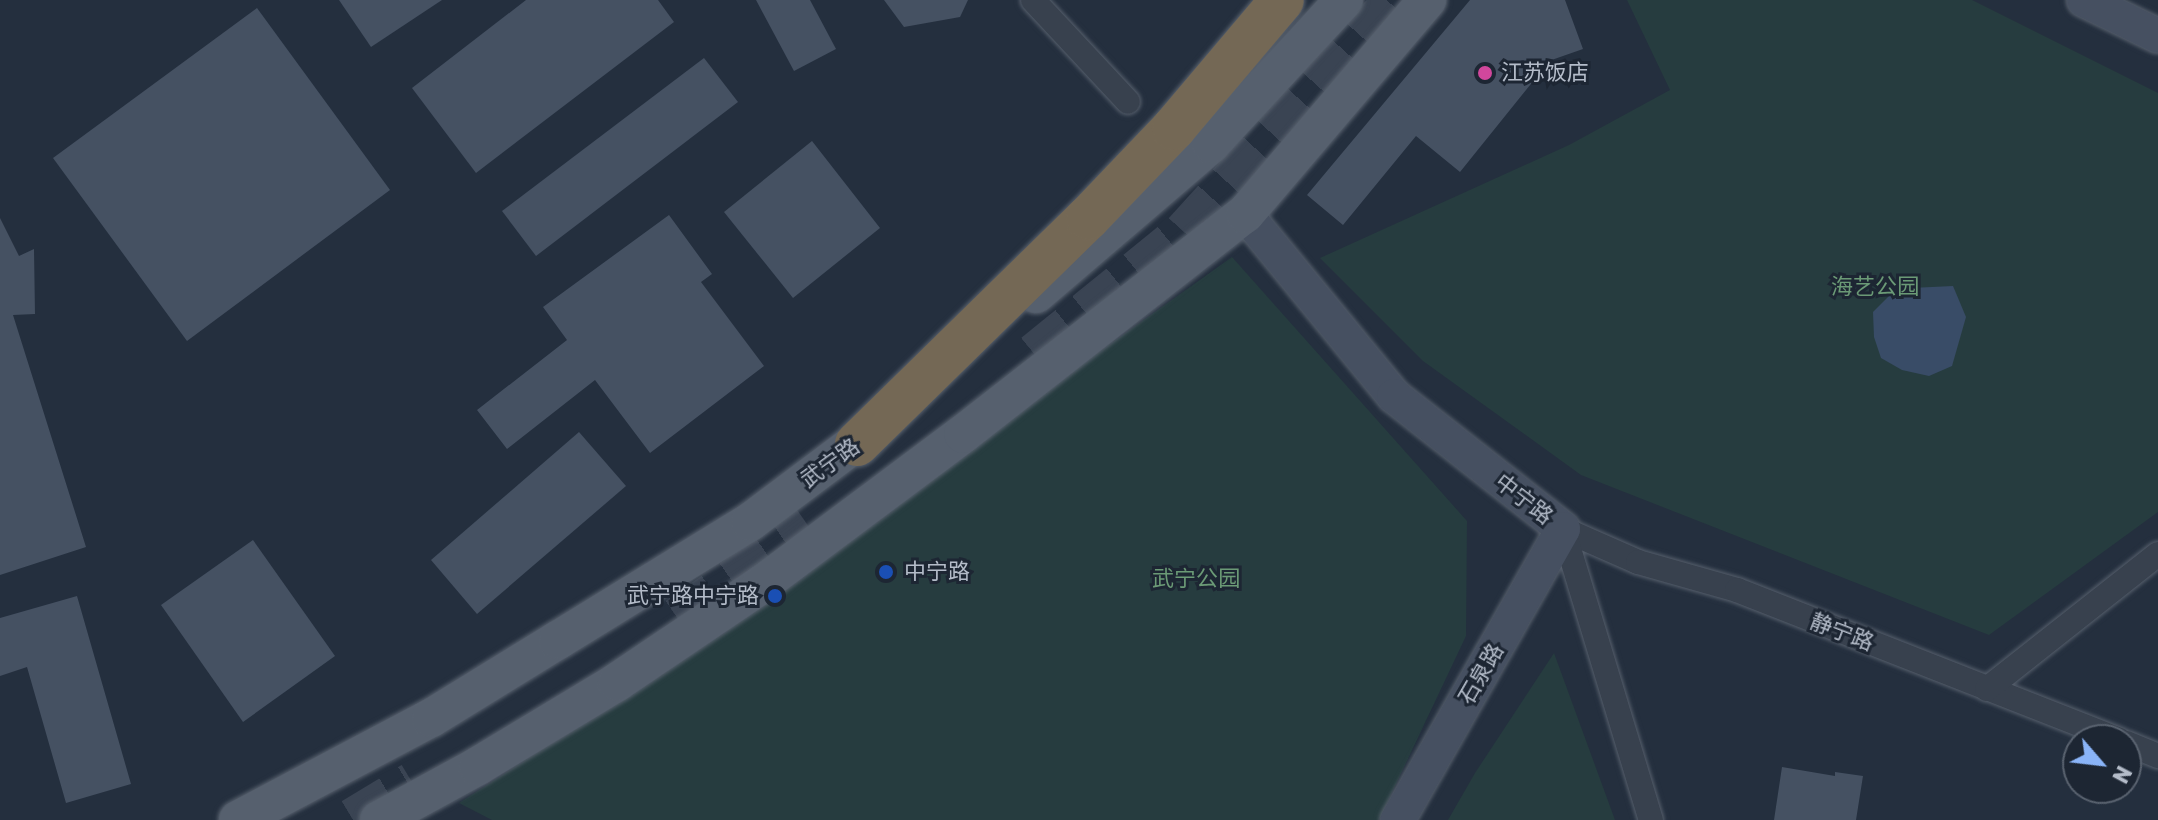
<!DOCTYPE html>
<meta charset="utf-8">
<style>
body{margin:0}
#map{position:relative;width:2158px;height:820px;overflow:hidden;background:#242f3e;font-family:Rubik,"Noto Sans SC",sans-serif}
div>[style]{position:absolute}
.green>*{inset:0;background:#263c3f}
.water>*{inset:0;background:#394c67}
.building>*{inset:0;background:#455162}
.highway-tunnel>*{height:44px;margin-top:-22px;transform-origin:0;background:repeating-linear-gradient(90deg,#3a4453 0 44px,transparent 0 66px)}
.roads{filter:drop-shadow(0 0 2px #565f6c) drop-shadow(0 0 2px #565f6c)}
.street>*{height:24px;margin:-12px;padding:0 12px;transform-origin:12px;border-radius:12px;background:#38414e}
.secondary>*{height:34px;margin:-17px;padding:0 17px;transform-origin:17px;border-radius:17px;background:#465061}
.primary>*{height:38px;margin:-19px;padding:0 19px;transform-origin:19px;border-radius:19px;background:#56606e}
.highway>*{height:44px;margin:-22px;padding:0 22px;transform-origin:22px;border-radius:22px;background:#746855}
.dots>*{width:22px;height:22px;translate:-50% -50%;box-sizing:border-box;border:4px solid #1d2633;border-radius:50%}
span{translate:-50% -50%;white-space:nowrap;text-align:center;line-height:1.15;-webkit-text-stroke:6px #1d2633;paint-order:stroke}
.poi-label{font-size:22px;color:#b4bcc9}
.left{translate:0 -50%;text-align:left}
.right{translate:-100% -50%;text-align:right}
.park-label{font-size:22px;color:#6b9a76}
.street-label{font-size:22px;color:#b4bcc9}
.north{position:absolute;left:2062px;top:724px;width:80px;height:80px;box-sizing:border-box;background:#1d2633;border:2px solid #59626f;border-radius:50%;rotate:118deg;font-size:22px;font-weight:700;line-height:32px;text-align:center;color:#b4bcc9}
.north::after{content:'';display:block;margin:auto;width:28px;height:36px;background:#8ab4f8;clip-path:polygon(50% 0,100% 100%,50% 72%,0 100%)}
</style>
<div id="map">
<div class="green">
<div style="clip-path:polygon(1627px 0,1972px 0,2158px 93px,2158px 512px,1989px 635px,1581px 475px,1423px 361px,1320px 258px,1569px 145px,1670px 90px)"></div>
<div style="clip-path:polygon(1232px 257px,1467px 521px,1466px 636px,1379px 820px,492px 820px,459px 803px,533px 755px)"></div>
<div style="clip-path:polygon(1554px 653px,1615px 820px,1448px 820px,1475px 773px)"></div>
</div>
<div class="water">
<div style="clip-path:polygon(1953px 286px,1966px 317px,1952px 366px,1929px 376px,1902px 370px,1881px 358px,1874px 337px,1873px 312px,1889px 296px,1911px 288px)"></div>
</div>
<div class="building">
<div style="clip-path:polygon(339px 0,442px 0,371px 47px)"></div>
<div style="clip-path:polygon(526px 0,658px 0,674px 22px,476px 173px,412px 88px)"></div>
<div style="clip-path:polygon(756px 0,810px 0,836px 49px,794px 71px)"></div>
<div style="clip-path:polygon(884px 0,968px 0,960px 17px,904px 27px)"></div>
<div style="clip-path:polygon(1470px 0,1565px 0,1583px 49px,1543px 63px,1543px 69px,1460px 172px,1416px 136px,1343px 225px,1307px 195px)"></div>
<div style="clip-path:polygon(257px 8px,390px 190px,187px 341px,53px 158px)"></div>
<div style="clip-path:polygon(704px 58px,738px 102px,536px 256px,502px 211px)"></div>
<div style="clip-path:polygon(812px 141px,880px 228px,793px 298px,724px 212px)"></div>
<div style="clip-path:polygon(669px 215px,712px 274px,701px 282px,764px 366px,650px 453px,595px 380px,507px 449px,477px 410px,567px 340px,543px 307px)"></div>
<div style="clip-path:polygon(0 218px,19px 256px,34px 249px,35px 314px,13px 315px,86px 547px,0 575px)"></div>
<div style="clip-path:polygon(579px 432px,626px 486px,477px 614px,431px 560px)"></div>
<div style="clip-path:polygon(253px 540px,335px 656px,243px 722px,161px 605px)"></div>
<div style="clip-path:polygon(77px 596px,131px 784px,66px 803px,27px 667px,0 676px,0 618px)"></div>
<div style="clip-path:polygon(1782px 767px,1835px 776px,1835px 772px,1863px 776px,1856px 820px,1774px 820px)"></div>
</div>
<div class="highway-tunnel">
<div style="left:1035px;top:355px;width:193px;rotate:-39.1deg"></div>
<div style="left:1185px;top:233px;width:314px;rotate:-47.8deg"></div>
<div style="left:678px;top:619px;width:160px;rotate:-34.8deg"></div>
<div style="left:353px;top:820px;width:70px;rotate:-31deg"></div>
</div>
<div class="roads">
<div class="street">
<div style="left:1033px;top:0;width:139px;rotate:47deg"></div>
<div style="left:1563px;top:529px;width:82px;rotate:23.7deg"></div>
<div style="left:1638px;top:562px;width:103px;rotate:15.8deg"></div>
<div style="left:1737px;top:590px;width:410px;rotate:21.4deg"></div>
<div style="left:1563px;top:529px;width:304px;rotate:73.2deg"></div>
<div style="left:1987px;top:689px;width:218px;rotate:-38.3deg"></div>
<div style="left:2126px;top:743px;width:35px;rotate:22deg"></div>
</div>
<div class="secondary">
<div style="left:2084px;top:0;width:82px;rotate:25.9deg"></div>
<div style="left:1245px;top:214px;width:235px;rotate:50.7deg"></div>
<div style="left:1394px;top:396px;width:215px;rotate:38.2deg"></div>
<div style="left:1563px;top:529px;width:335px;rotate:119.6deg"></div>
</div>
<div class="primary">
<div style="left:1036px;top:294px;width:230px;rotate:-40.6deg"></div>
<div style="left:1211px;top:144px;width:196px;rotate:-47.3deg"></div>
<div style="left:238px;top:820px;width:218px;rotate:-27.9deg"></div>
<div style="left:431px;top:718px;width:149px;rotate:-31.6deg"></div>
<div style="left:558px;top:640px;width:225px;rotate:-31.6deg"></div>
<div style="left:750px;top:522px;width:160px;rotate:-36.9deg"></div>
<div style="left:379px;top:820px;width:113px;rotate:-28.6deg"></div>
<div style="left:478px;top:766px;width:162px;rotate:-31.1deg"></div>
<div style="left:617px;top:682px;width:174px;rotate:-34deg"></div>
<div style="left:761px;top:585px;width:252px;rotate:-36.8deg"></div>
<div style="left:963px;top:434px;width:358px;rotate:-38deg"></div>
<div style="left:1245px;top:214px;width:281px;rotate:-49.6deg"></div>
</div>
<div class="highway">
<div style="left:857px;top:444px;width:323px;rotate:-44.4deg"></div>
<div style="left:1088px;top:218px;width:124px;rotate:-46.3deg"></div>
<div style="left:1174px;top:128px;width:167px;rotate:-49.8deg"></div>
</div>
</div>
<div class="dots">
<div style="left:1485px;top:73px;background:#d1479c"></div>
<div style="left:886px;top:572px;background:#1a4fb4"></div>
<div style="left:775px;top:596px;background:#1a4fb4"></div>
</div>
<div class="poi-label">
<span class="left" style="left:1501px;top:73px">江苏饭店</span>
<span class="left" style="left:904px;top:572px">中宁路</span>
<span class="right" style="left:759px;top:596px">武宁路中宁路</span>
</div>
<div class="park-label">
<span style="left:1875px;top:287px">海艺公园</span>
<span style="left:1196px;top:579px">武宁公园</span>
</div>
<div class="street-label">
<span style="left:830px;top:463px;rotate:-36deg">武宁路</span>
<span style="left:1524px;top:499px;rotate:38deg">中宁路</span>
<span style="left:1842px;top:632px;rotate:21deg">静宁路</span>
<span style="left:1481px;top:674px;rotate:-60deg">石泉路</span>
</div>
<div class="north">N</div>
</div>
